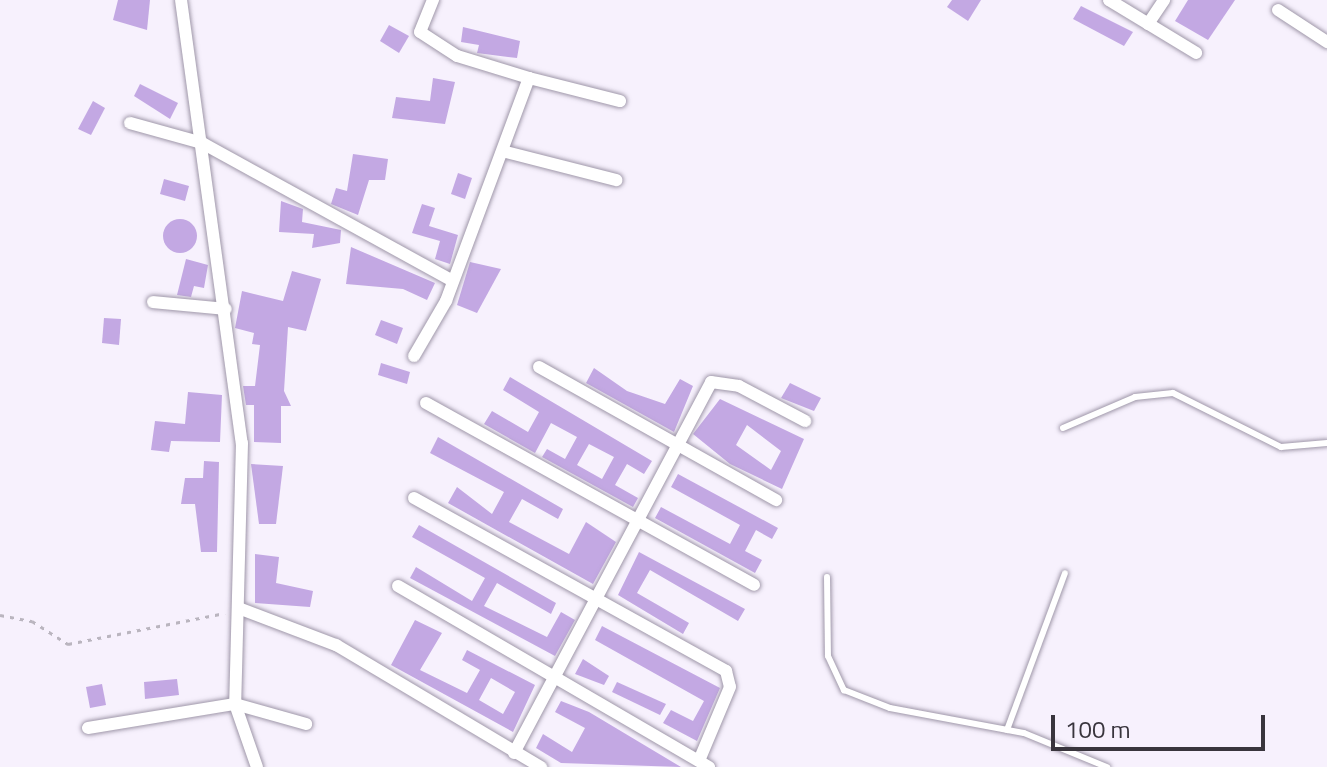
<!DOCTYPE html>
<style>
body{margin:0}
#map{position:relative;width:1327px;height:767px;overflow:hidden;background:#f7f1fd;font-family:"Titillium Web",sans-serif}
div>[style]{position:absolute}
.building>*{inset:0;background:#c3a8e3}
.round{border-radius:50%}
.path>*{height:3px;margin-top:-1.5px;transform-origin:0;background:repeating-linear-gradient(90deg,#bab5bf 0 4px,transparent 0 10px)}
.roads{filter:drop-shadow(0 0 2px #9f97a9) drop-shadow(0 0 2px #9f97a9)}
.lane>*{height:6px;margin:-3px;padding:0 3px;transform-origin:3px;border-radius:3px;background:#fff}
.street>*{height:12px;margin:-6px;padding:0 6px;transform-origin:6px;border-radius:6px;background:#fff}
span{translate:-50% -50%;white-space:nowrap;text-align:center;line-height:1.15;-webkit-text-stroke:6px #f7f1fd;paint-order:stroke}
.scale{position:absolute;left:1051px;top:715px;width:214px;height:36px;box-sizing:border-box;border:4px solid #39353d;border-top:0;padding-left:10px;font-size:24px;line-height:28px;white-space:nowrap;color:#39353d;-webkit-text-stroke:6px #f7f1fd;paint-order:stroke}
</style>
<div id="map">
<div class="building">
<div style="clip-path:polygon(118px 0,150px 0,147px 30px,113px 20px)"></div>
<div style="clip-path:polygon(952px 0,981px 0,968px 21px,947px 7px)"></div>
<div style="clip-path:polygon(1188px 0,1235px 0,1208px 40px,1175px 21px)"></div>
<div style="clip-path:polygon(1081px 6px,1133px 32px,1124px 46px,1073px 19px)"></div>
<div style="clip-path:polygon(389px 25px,409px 36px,399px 53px,380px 41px)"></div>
<div style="clip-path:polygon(463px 27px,520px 41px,517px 58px,477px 53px,479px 45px,461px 42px)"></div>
<div style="clip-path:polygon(433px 78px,455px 82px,445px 124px,392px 118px,396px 97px,430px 101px)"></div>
<div style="clip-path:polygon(140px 84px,178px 103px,170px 119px,134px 96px)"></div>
<div style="clip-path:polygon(93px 101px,105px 108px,91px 135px,78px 129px)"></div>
<div style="clip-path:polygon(353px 154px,388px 159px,385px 180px,369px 180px,358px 215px,331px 204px,336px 188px,347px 191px)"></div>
<div style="clip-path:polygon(458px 173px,472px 178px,465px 199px,451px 194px)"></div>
<div style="clip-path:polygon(164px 179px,189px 186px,185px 201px,160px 194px)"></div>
<div style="clip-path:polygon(281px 201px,303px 209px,302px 222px,341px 230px,340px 243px,312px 248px,314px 234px,279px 232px)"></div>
<div style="clip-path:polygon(422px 204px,435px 208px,429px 226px,458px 235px,450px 264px,435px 259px,440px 241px,412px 233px)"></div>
<div class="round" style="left:163px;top:219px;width:34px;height:34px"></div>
<div style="clip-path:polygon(351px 247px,435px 283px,427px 300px,403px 289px,346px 284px)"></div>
<div style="clip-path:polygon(186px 259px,208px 265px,204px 288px,194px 286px,191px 297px,177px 295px)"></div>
<div style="clip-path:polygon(470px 262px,501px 269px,477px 313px,457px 305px)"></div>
<div style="clip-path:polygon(292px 271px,321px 279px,306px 331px,288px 327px,284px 391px,291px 406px,281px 406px,281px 443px,254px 442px,254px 405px,246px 405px,243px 386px,255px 386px,260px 345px,252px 344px,254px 333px,235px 328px,242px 291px,283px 301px)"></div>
<div style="clip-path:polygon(104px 318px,121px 319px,119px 345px,102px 343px)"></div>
<div style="clip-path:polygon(381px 320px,403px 328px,397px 344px,375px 335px)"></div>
<div style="clip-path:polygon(381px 363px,410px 372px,407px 384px,378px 375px)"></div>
<div style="clip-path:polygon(594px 368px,627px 391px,665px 404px,680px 379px,693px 386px,674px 432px,586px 383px)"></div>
<div style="clip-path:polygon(evenodd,510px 377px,652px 461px,644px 474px,627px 464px,615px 485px,638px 498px,633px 507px,542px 457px,547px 449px,565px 459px,577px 437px,551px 423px,535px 453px,484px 424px,492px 411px,528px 432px,539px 412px,503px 390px,510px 377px,589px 444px,614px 457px,602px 479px,577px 465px,589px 444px)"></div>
<div style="clip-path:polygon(790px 383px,821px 398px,814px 411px,781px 398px)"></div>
<div style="clip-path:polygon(188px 392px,222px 395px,220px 442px,171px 441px,169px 452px,151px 450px,155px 421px,185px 424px)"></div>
<div style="clip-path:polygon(evenodd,720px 399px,804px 439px,782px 489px,730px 464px,693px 434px,720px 399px,747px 425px,781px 451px,771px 470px,736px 445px,747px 425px)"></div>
<div style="clip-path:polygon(438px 437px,563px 509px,558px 519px,522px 499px,509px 522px,569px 554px,586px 522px,616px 542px,593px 584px,448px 503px,457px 487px,492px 514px,504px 492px,430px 453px)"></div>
<div style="clip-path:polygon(204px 461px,219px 462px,217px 552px,201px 552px,195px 504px,181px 504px,185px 478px,203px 478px)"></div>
<div style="clip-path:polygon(251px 464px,283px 466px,276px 524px,259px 524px)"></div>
<div style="clip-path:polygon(678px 474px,778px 528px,772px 539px,756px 530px,745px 551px,762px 560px,755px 573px,655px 518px,661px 507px,730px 544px,740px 525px,671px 487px)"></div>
<div style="clip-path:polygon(419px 525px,556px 603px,551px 614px,497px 583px,484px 606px,547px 637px,561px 612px,575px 620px,555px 656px,410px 578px,416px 567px,472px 601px,485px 578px,412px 537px)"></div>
<div style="clip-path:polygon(639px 552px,745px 609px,738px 621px,650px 570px,637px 593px,689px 623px,683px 634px,618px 595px)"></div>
<div style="clip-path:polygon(255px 554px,279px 557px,276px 583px,313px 591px,310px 607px,255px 603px)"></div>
<div style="clip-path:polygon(evenodd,415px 620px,442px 633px,420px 670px,467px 693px,480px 670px,462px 660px,467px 650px,535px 685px,513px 732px,391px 665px,415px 620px,491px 678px,515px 692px,503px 714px,479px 700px,491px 678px)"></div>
<div style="clip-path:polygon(602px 626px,720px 688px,697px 741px,663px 723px,671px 710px,693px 721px,704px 701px,595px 640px)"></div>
<div style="clip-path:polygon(583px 659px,609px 676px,604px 685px,575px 674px)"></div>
<div style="clip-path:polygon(177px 679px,179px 695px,145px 699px,144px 682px)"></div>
<div style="clip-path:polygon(617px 682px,666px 704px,660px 715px,612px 692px)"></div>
<div style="clip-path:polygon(102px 684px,106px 705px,90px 708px,86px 687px)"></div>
<div style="clip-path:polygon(561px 701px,589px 712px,681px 767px,561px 763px,536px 748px,543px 734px,572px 752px,585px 728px,555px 712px)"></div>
</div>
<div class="path">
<div style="left:0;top:615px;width:33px;rotate:11deg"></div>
<div style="left:32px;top:621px;width:43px;rotate:32.6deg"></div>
<div style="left:68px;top:644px;width:160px;rotate:-11.2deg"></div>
</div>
<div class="roads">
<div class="lane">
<div style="left:1063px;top:428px;width:78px;rotate:-23.3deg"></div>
<div style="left:1135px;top:397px;width:38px;rotate:-6deg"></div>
<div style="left:1173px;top:393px;width:121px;rotate:26.6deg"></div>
<div style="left:1281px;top:447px;width:46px;rotate:-5deg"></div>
<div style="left:827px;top:577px;width:79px;rotate:89.3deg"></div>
<div style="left:828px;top:656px;width:38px;rotate:65deg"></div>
<div style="left:844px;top:690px;width:49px;rotate:21.4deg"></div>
<div style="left:890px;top:708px;width:136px;rotate:10.6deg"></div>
<div style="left:1024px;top:733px;width:90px;rotate:22.3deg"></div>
<div style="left:1007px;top:730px;width:167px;rotate:-69.7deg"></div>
</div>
<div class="street">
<div style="left:181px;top:0;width:447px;rotate:82.2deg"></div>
<div style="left:242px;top:443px;width:261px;rotate:91.5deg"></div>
<div style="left:235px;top:704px;width:67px;rotate:70.8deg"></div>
<div style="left:1109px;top:0;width:102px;rotate:31.3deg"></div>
<div style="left:1278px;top:10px;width:59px;rotate:33.1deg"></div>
<div style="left:1148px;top:24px;width:29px;rotate:-56deg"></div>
<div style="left:529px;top:78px;width:94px;rotate:14.2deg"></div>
<div style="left:130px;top:123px;width:75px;rotate:15.5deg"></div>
<div style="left:202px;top:143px;width:286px;rotate:28.8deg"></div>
<div style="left:506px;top:152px;width:114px;rotate:14.3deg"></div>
<div style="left:153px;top:302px;width:73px;rotate:5.5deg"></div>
<div style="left:414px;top:356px;width:64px;rotate:-59.8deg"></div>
<div style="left:446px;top:301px;width:238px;rotate:-69.6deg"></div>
<div style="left:529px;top:78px;width:75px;rotate:-163deg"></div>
<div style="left:457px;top:56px;width:44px;rotate:-147deg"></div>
<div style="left:420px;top:32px;width:35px;rotate:-68deg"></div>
<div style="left:539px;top:367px;width:272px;rotate:29.3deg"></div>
<div style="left:426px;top:403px;width:375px;rotate:29deg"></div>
<div style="left:414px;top:498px;width:357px;rotate:29deg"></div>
<div style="left:726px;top:671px;width:16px;rotate:76deg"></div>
<div style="left:730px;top:687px;width:75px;rotate:112.8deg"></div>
<div style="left:398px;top:586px;width:360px;rotate:30.2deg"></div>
<div style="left:241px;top:609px;width:102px;rotate:20.8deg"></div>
<div style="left:336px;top:645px;width:239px;rotate:30.8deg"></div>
<div style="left:88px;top:728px;width:149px;rotate:-9.3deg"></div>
<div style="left:235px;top:704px;width:74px;rotate:15.7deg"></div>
<div style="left:514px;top:753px;width:420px;rotate:-62deg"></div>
<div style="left:711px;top:382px;width:28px;rotate:8deg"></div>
<div style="left:739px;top:386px;width:75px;rotate:27.9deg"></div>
</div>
</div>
<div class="scale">100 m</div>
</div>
